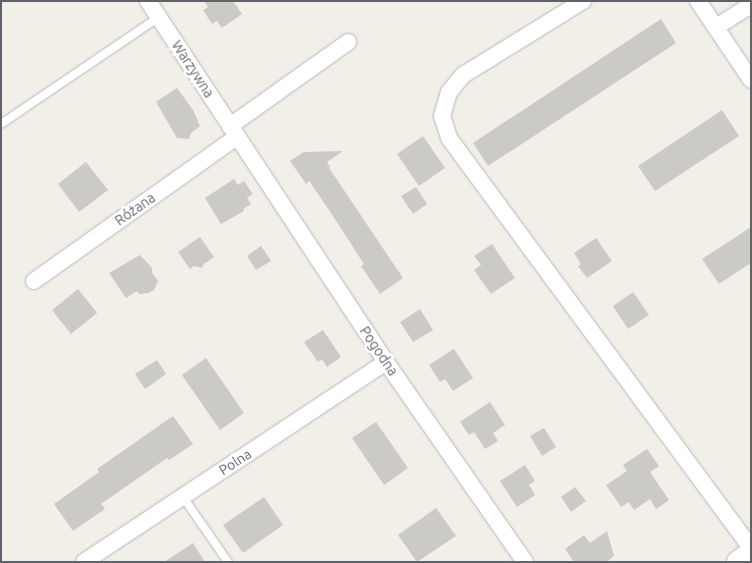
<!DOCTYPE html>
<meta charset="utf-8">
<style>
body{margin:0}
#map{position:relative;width:752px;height:563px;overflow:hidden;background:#f1efe8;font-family:Ubuntu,sans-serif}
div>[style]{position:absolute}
.building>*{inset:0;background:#cccac5}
.roads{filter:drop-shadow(0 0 1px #b5b8bc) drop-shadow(0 0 1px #b5b8bc)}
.lane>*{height:8px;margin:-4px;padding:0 4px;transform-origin:4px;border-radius:4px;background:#fff}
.street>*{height:16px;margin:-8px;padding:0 8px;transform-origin:8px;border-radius:8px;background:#fff}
.secondary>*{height:22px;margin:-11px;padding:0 11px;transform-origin:11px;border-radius:11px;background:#fff}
span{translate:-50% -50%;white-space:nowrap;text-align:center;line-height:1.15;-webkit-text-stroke:5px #fff;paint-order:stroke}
.street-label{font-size:14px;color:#5f6368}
.frame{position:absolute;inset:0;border:2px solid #5f6368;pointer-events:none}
</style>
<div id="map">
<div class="building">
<div style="clip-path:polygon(204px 1px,233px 1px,242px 14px,222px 28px,217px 21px,212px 24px,203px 10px,208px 7px)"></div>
<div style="clip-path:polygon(661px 19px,676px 43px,488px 166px,473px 143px)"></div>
<div style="clip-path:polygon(177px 88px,193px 110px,200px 126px,191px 133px,189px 139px,177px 138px,156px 102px)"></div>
<div style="clip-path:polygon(722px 110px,739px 136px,655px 191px,638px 166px)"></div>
<div style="clip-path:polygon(423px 136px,445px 168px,419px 186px,397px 154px)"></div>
<div style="clip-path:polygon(343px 151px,327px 162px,330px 167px,329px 168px,403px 278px,380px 294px,361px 266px,364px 264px,329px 210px,309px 181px,306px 184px,290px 161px,304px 152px)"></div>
<div style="clip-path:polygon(86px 162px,108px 190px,79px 212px,58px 184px)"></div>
<div style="clip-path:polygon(234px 179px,238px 185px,244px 181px,253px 194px,247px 198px,251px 204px,243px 209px,244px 211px,221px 224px,205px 198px)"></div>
<div style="clip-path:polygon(416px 187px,427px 204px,413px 214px,401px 196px)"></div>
<div style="clip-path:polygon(751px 227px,751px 263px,719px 284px,702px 259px)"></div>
<div style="clip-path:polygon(200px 237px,214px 257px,204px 264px,202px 268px,194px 266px,190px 269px,178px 252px)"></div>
<div style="clip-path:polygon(596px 238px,612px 261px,587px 278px,578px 266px,581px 264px,574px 253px)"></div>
<div style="clip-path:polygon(492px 244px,515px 278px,491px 294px,474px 270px,481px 265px,474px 256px)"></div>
<div style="clip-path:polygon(261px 246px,271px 261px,256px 270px,247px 256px)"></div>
<div style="clip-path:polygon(140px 255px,152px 268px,152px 273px,158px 281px,154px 290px,148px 293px,139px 294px,137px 291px,126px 298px,109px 273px)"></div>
<div style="clip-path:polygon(78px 289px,97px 313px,71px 334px,52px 310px)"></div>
<div style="clip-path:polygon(633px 292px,649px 315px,628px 329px,613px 306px)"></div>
<div style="clip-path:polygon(420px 309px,433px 330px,413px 342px,400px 322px)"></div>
<div style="clip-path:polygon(323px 330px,341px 357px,327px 367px,322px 359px,318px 362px,304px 342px)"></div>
<div style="clip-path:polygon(454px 349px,473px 378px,453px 391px,445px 379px,440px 382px,429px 365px)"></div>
<div style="clip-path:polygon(206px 358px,244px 413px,220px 430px,182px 375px)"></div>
<div style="clip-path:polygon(157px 360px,166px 374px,145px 389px,135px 374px)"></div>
<div style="clip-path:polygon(490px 402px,505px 425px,493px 433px,498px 441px,485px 449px,474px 432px,469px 435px,460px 422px)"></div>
<div style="clip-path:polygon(173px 416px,193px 444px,169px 460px,167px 458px,101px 504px,105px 509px,73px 531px,54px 504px,99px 472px,97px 469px)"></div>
<div style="clip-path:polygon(376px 422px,408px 468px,384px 485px,352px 438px)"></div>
<div style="clip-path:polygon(544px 428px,556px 447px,542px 456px,530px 436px)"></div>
<div style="clip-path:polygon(647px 449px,659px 466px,650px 472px,669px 500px,656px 509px,650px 499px,634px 510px,629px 502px,621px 507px,606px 485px,627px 471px,623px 465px)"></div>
<div style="clip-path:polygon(525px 465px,535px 481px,529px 485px,535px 495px,517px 507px,500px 481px)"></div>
<div style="clip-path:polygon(575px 487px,586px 501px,571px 512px,561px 497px)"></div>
<div style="clip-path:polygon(264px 497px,283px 525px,243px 553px,223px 525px)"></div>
<div style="clip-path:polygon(436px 508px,456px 536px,417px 562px,398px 535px)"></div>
<div style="clip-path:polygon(607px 531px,614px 556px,606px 562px,574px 562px,565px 549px,584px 535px,590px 543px)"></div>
<div style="clip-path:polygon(193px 543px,205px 562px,164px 562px)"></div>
</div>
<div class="roads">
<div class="lane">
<div style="left:1px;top:124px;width:191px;rotate:-34.1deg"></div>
<div style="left:183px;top:497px;width:79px;rotate:55.3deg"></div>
</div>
<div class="street">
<div style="left:148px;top:1px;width:432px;rotate:56.6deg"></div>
<div style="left:386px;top:362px;width:244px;rotate:55.2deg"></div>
<div style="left:583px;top:1px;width:141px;rotate:148.3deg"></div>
<div style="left:463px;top:75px;width:22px;rotate:129deg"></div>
<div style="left:449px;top:92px;width:25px;rotate:106deg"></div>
<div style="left:442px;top:116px;width:23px;rotate:72deg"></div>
<div style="left:449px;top:138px;width:509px;rotate:53.63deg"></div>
<div style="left:698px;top:1px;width:95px;rotate:56.1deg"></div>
<div style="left:716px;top:27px;width:41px;rotate:-32.2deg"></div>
<div style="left:230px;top:126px;width:145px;rotate:-35.4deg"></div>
<div style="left:34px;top:281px;width:249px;rotate:-35.4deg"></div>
<div style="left:84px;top:562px;width:362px;rotate:-33.5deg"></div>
</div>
<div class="secondary">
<div style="left:738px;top:562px;width:16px;rotate:-35deg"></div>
</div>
</div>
<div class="street-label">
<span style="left:193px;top:69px;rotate:57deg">Warzywna</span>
<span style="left:135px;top:209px;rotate:-35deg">Różana</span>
<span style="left:379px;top:351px;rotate:56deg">Pogodna</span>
<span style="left:235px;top:462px;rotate:-33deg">Polna</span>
</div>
<div class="frame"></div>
</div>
